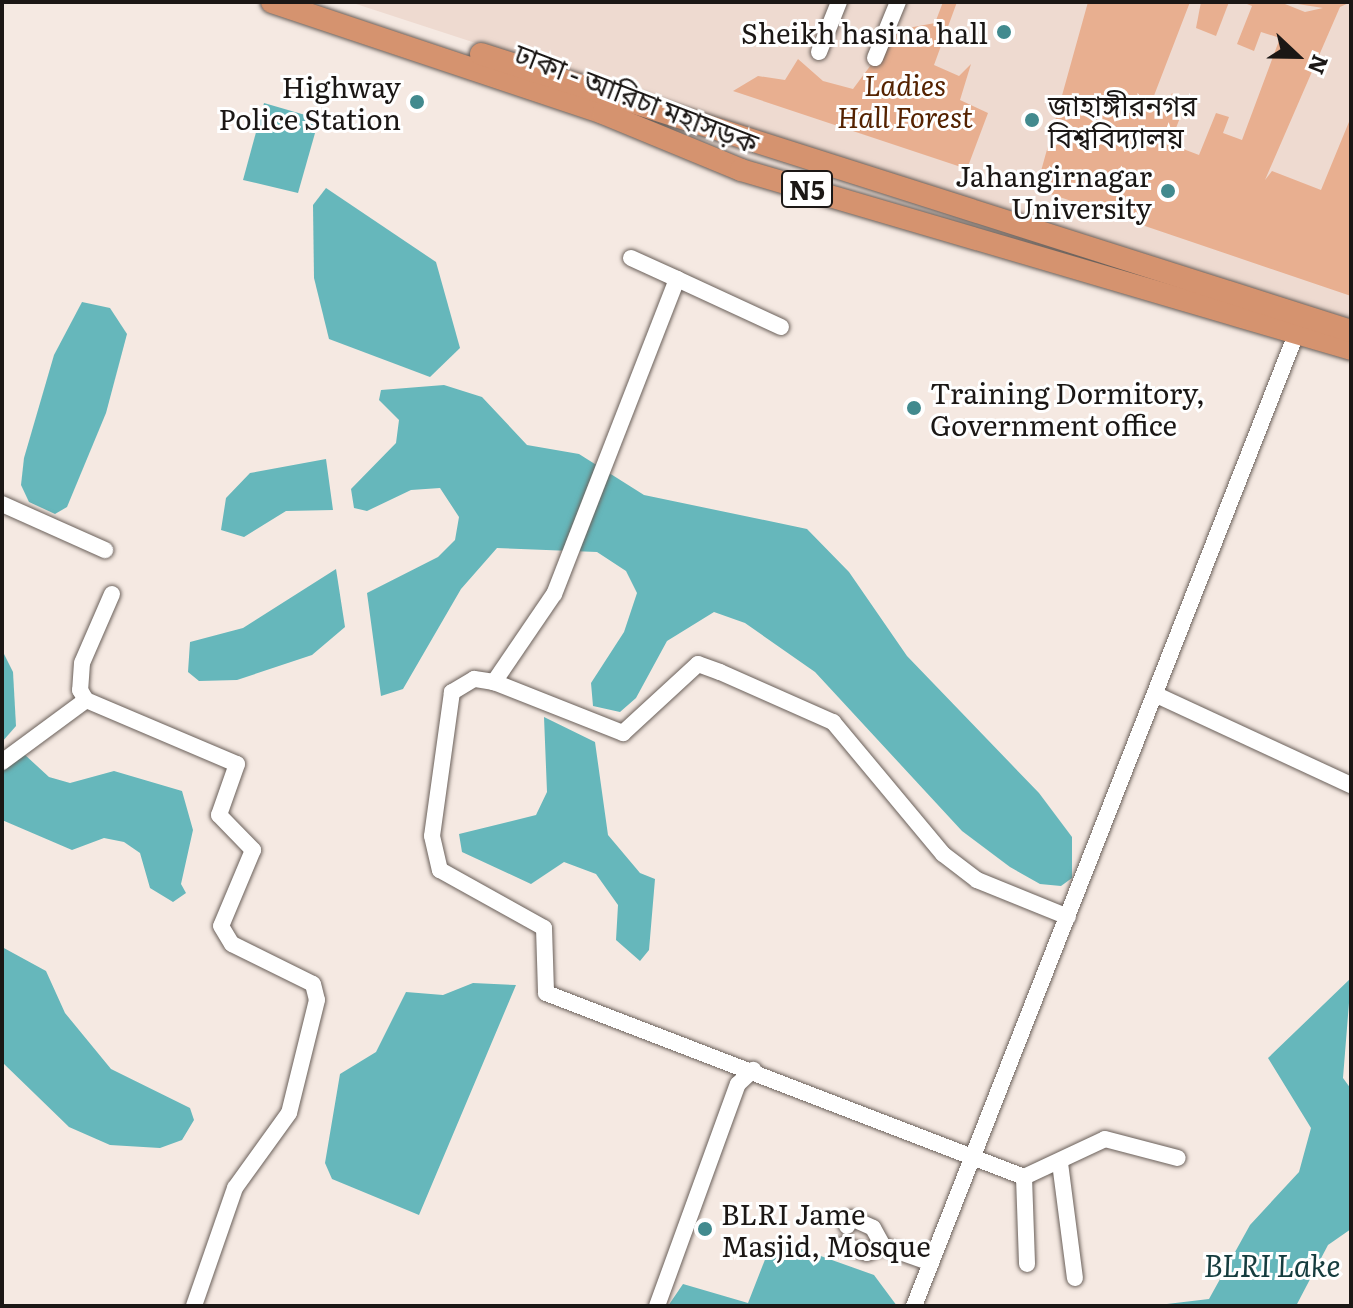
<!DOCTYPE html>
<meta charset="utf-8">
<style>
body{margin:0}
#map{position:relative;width:1353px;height:1308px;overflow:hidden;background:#f5e9e2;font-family:Literata,"Noto Sans Bengali",serif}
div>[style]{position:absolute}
.built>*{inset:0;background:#eedad0}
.forest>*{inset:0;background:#e8af90}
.water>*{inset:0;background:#66b7bb}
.roads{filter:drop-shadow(0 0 2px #6a605a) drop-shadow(0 0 2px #6a605a)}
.minor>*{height:16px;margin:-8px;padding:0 8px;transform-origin:8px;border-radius:8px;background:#fff}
.highway>*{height:22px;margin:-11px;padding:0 11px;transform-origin:11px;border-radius:11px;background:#d5936f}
.dots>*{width:22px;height:22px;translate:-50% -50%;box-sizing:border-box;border:4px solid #fff;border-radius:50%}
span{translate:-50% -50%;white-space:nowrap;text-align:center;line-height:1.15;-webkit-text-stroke:6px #fff;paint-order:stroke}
.shield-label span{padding:2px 6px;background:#fff;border:2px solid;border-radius:6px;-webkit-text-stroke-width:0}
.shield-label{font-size:26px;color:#1b1715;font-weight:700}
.poi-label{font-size:28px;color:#1b1715}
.right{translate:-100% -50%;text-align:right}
.left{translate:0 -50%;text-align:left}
.park-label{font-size:28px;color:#520;font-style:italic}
.street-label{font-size:28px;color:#1b1715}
.water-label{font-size:30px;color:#153c3e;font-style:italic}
.frame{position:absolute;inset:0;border:4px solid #1b1715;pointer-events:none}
.north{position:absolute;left:1257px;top:16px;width:80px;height:80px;-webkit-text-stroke:6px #fff;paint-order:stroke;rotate:112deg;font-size:22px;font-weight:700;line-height:32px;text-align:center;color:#1b1715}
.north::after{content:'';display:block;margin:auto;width:28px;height:36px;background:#1b1715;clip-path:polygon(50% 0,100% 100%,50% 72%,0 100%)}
</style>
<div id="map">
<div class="built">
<div style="clip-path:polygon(350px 2px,1351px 2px,1351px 319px,1075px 239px)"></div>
</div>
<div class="forest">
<div style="clip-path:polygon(943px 2px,957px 2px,934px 65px,959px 76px,971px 64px,960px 100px,988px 113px,967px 169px,733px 91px,758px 76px,785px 80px,798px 59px,823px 81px,853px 89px,897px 30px,935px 23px)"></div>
<div style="clip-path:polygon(1088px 2px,1190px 2px,1150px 106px,1165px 111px,1172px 93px,1187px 99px,1170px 144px,1199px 155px,1216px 113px,1229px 117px,1223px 133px,1242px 140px,1280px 38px,1261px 32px,1254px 51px,1237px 44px,1252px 6px,1242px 2px,1280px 2px,1305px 12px,1323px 8px,1285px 2px,1351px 2px,1340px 7px,1265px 180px,1272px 171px,1321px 190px,1351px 117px,1351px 296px,1036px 189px)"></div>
<div style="clip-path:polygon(1201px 2px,1229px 2px,1216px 36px,1196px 28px)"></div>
</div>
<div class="water">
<div style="clip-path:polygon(264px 103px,319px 119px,298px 193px,243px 180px)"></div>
<div style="clip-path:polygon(326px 188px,436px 262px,460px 348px,430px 377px,329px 339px,314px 278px,313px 205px)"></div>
<div style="clip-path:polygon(82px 302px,110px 308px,127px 334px,106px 413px,67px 507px,55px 514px,29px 502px,21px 485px,24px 458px,54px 355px)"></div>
<div style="clip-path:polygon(444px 385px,482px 397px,527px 445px,579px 454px,644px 495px,807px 529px,849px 572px,907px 656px,1039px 793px,1072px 837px,1072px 878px,1061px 886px,1040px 884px,1010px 867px,962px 831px,815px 672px,745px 623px,714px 612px,667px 641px,636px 698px,620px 712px,593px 706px,591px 683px,624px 632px,637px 593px,626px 571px,597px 552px,497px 548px,461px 589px,403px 689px,381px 696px,367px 593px,438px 557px,455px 540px,459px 517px,440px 488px,411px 490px,367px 511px,354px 508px,351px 489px,396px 443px,399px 420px,379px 400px,381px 390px)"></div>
<div style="clip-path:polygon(326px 459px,333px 510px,286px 511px,244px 537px,221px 530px,226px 498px,250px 473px)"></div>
<div style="clip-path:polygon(336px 569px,345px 627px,312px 655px,237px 680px,199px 681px,188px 672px,190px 642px,243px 628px)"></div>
<div style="clip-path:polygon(2px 650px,13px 672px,16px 726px,2px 742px)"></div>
<div style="clip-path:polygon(544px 717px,595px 742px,608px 835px,640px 873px,655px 879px,649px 950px,640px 961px,616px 940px,618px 905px,596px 874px,564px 862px,531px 884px,462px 852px,459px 834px,536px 815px,547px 792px)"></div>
<div style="clip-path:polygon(24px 754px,49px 777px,70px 783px,114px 771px,182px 791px,193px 830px,181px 884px,186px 893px,173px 902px,150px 888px,140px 853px,124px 842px,104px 838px,72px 850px,2px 820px,2px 770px)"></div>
<div style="clip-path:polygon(2px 947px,46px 971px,65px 1013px,111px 1069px,190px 1108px,194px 1120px,182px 1140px,160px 1148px,110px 1145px,69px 1127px,2px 1062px)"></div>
<div style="clip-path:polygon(1351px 978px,1343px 1078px,1351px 1089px,1351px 1229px,1328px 1245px,1296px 1306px,1150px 1306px,1209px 1299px,1250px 1225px,1299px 1172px,1311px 1128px,1268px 1058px)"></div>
<div style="clip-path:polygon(473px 983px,516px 985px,419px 1215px,332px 1179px,325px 1163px,340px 1074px,376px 1052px,406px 992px,443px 995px)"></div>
<div style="clip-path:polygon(773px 1239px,874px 1275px,897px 1306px,668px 1306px,683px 1284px,748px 1303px)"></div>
</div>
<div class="roads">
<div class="minor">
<div style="left:819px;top:52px;width:54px;rotate:-68.2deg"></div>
<div style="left:875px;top:58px;width:61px;rotate:-67.7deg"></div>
<div style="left:631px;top:258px;width:51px;rotate:24.5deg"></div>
<div style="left:781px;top:327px;width:115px;rotate:-155.2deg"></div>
<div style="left:677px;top:279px;width:338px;rotate:111.3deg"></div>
<div style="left:554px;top:594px;width:107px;rotate:124.3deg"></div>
<div style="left:494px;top:682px;width:20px;rotate:-171deg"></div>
<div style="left:474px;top:679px;width:26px;rotate:149deg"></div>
<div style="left:452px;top:692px;width:145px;rotate:97.9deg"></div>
<div style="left:432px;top:836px;width:35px;rotate:77deg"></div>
<div style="left:440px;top:870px;width:119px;rotate:29.1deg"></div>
<div style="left:544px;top:928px;width:65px;rotate:88.2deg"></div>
<div style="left:546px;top:993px;width:512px;rotate:21.05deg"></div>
<div style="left:1024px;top:1177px;width:89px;rotate:-25.1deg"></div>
<div style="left:1105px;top:1139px;width:75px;rotate:14.6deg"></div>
<div style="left:2px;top:504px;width:113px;rotate:24.1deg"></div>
<div style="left:112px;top:594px;width:75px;rotate:113.5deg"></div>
<div style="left:82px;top:663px;width:27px;rotate:94deg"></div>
<div style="left:80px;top:690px;width:12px;rotate:59deg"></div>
<div style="left:86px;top:700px;width:164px;rotate:23deg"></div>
<div style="left:237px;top:764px;width:54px;rotate:109.4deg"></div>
<div style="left:219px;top:815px;width:49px;rotate:45.8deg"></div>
<div style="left:253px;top:850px;width:82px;rotate:112.8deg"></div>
<div style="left:221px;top:926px;width:21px;rotate:59deg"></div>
<div style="left:232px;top:944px;width:90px;rotate:26.3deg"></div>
<div style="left:313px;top:984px;width:16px;rotate:76deg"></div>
<div style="left:317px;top:1000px;width:116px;rotate:103.9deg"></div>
<div style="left:289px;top:1113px;width:92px;rotate:125.8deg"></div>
<div style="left:235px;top:1188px;width:125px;rotate:109.2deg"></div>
<div style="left:494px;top:682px;width:139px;rotate:21.6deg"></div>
<div style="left:623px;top:733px;width:102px;rotate:-42.6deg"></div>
<div style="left:698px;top:664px;width:23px;rotate:20deg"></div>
<div style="left:720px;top:672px;width:124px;rotate:23.9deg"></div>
<div style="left:833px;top:722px;width:172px;rotate:50.2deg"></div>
<div style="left:943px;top:854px;width:43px;rotate:37.4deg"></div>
<div style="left:977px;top:880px;width:98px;rotate:22.1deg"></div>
<div style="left:1159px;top:696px;width:212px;rotate:24.9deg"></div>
<div style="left:2px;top:762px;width:104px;rotate:-36.4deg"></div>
<div style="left:1060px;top:1163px;width:116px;rotate:82.6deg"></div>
<div style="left:1024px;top:1177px;width:87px;rotate:88deg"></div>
<div style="left:847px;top:1226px;width:9px;rotate:-63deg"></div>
<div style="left:851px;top:1218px;width:24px;rotate:24deg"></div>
<div style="left:873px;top:1228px;width:21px;rotate:61deg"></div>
<div style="left:843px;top:1245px;width:25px;rotate:18deg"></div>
<div style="left:867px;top:1253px;width:17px;rotate:-24deg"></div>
<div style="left:883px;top:1246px;width:51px;rotate:19.5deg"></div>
<div style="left:657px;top:1306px;width:236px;rotate:-70deg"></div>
<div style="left:738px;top:1084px;width:21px;rotate:-43deg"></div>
<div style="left:914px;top:1306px;width:1044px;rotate:-68.54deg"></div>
</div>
<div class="highway">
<div style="left:272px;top:2px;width:349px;rotate:18.5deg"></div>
<div style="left:603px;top:113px;width:149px;rotate:22.4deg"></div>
<div style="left:741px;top:170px;width:636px;rotate:16.35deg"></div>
<div style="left:481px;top:54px;width:913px;rotate:17.66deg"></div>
</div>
</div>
<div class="dots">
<div style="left:1004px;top:32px;background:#428a8e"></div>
<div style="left:417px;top:102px;background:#428a8e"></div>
<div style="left:1032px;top:120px;background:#428a8e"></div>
<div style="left:1168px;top:191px;background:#428a8e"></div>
<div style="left:914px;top:408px;background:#428a8e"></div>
<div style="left:705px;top:1229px;background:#428a8e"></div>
</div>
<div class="shield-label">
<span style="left:807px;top:189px">N5</span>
</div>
<div class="poi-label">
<span class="right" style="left:988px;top:32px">Sheikh hasina hall</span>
<span class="right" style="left:401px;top:102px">Highway<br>Police Station</span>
<span class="left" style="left:1048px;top:120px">জাহাঙ্গীরনগর<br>বিশ্ববিদ্যালয়</span>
<span class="right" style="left:1152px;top:191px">Jahangirnagar<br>University</span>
<span class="left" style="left:930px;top:408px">Training Dormitory,<br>Government office</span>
<span class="left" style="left:721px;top:1229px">BLRI Jame<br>Masjid, Mosque</span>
</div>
<div class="park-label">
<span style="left:905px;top:100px">Ladies<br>Hall Forest</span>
</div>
<div class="street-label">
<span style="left:637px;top:97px;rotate:21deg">ঢাকা - আরিচা মহাসড়ক</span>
</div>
<div class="water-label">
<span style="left:1272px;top:1264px">BLRI Lake</span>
</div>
<div class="frame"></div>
<div class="north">N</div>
</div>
